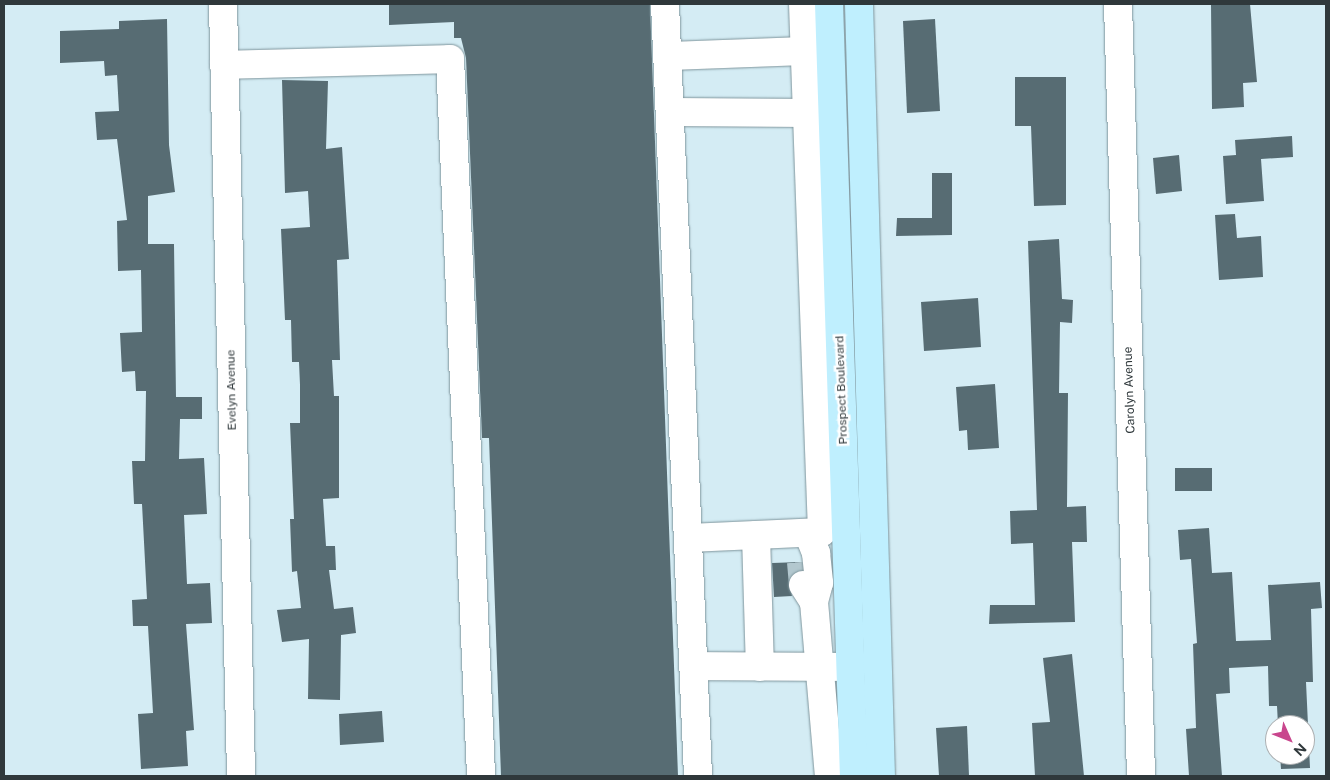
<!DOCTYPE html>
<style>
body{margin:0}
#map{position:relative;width:1330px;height:780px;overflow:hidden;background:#d4ecf4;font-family:"Public Sans",sans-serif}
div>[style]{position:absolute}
.building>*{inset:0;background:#576c73}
.minor-tunnel>*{height:28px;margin-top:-14px;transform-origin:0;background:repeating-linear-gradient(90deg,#b3c8cf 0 28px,transparent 0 42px)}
.roads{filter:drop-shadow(0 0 1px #7f959c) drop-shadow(0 0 1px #7f959c)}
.minor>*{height:28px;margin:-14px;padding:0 14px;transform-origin:14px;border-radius:14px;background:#fff}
.major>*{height:28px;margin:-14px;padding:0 14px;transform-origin:14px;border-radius:14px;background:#bfeffe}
span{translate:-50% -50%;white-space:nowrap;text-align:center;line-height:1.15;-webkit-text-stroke:5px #fff;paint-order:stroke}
.street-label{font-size:12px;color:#2f383b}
.frame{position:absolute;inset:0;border:5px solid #2f383b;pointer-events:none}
.north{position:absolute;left:1265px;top:715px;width:50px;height:50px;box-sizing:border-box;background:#fff;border:1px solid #acafb1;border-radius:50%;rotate:134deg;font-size:14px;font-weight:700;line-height:20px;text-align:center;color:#2f383b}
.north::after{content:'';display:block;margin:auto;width:18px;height:22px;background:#c9468d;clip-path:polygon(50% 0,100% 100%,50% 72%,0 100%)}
</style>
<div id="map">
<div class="building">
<div style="clip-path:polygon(389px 4px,650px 4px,678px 776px,501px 776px,489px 438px,482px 438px,466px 58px,461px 38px,454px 38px,454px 22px,389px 25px)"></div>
<div style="clip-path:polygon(1211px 4px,1250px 4px,1257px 82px,1243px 83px,1244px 107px,1212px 109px)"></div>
<div style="clip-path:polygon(167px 19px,169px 145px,175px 192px,148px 196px,148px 244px,174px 244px,176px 397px,202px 397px,202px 419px,180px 419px,179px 459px,204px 458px,207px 514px,184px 515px,187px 584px,210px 583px,212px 623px,186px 624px,194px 730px,186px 731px,188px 766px,141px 769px,138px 714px,153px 713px,148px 626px,133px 626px,132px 600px,147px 599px,142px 504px,134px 504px,132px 461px,145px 461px,146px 391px,136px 391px,135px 371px,122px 372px,120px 333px,142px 332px,141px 270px,118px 271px,117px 221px,127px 220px,117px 139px,97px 140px,95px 112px,119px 111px,117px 75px,105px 76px,104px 61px,60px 63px,60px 31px,119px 29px,119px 21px)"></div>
<div style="clip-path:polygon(935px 19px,940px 111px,907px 113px,903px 21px)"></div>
<div style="clip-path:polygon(1015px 77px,1066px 77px,1066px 205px,1034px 206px,1031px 126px,1015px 126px)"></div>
<div style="clip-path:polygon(282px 80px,328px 81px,326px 149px,342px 147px,349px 259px,337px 260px,340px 360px,332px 360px,334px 396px,339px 396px,339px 498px,323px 499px,326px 546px,335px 546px,336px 570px,329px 570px,334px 609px,353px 607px,356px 633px,341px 635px,340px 700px,308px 699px,309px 639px,282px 642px,277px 610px,301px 608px,297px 571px,292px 572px,290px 519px,294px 519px,290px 423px,300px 423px,300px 385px,299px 362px,292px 362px,291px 320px,285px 320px,281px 229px,310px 227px,308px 191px,285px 193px)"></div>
<div style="clip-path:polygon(1292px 136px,1293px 157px,1261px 159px,1264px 201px,1226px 204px,1223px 156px,1236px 155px,1235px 140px)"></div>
<div style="clip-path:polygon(1179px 155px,1182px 191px,1156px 194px,1153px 158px)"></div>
<div style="clip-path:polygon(932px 173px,952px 173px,952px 235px,896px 236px,897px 218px,932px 218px)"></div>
<div style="clip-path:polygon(1235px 214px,1237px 238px,1261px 236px,1263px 277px,1219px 280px,1215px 215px)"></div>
<div style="clip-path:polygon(1059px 239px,1062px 299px,1073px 300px,1072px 323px,1060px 322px,1059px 393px,1068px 393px,1067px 507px,1086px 506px,1087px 542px,1072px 542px,1075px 622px,989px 624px,990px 605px,1035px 605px,1033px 543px,1011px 544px,1010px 511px,1037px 510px,1028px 241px)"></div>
<div style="clip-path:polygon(978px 298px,981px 347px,924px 351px,921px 302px)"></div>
<div style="clip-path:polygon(995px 384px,999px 448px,968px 450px,967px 430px,959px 431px,956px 387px)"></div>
<div style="clip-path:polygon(1175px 468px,1212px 468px,1212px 491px,1175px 491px)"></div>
<div style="clip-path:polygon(1209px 528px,1212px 573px,1232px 572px,1236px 641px,1271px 640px,1268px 585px,1320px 582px,1322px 608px,1311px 609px,1313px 682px,1306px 682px,1310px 768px,1281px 769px,1280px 755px,1305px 755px,1305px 725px,1278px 725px,1277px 706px,1269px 706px,1268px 666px,1229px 668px,1230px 693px,1216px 694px,1222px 776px,1189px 776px,1186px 729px,1196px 728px,1193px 644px,1197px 643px,1191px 559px,1180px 560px,1178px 530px)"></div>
<div style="clip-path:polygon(801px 562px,802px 569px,789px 578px,792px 596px,774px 597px,772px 563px)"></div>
<div style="clip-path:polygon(1072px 654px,1084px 776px,1035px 776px,1032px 723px,1050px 722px,1043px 658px)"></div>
<div style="clip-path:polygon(382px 711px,384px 742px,340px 745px,339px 714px)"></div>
<div style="clip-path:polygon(967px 726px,969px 776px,939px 776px,936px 728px)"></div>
</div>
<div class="minor-tunnel">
<div style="left:801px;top:562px;width:23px;rotate:85deg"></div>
</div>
<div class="roads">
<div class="minor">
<div style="left:223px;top:4px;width:772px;rotate:88.66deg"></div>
<div style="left:665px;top:4px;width:773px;rotate:87.55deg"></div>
<div style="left:1118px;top:4px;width:772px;rotate:88.29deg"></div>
<div style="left:670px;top:56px;width:134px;rotate:-2.1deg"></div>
<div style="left:224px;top:65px;width:226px;rotate:-1.5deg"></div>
<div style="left:450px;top:59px;width:718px;rotate:87.52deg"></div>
<div style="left:673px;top:112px;width:135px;rotate:0.4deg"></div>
<div style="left:808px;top:533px;width:22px;rotate:68deg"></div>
<div style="left:816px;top:553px;width:30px;rotate:84deg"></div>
<div style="left:819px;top:583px;width:20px;rotate:105deg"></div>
<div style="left:756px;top:535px;width:132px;rotate:88.3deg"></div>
<div style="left:689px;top:538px;width:133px;rotate:-2.6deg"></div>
<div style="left:822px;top:532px;width:528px;rotate:-92.06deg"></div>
<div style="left:803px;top:585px;width:20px;rotate:57deg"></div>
<div style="left:814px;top:602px;width:175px;rotate:85.1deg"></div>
<div style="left:694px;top:666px;width:142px;rotate:0.4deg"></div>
</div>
<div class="major">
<div style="left:829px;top:4px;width:772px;rotate:88.15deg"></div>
<div style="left:859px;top:4px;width:772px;rotate:88.37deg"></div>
</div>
</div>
<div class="street-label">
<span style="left:232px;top:390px;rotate:-91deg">Evelyn Avenue</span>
<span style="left:842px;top:390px;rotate:-92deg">Prospect Boulevard</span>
<span style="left:1130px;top:390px;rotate:-92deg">Carolyn Avenue</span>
</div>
<div class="frame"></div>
<div class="north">N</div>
</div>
